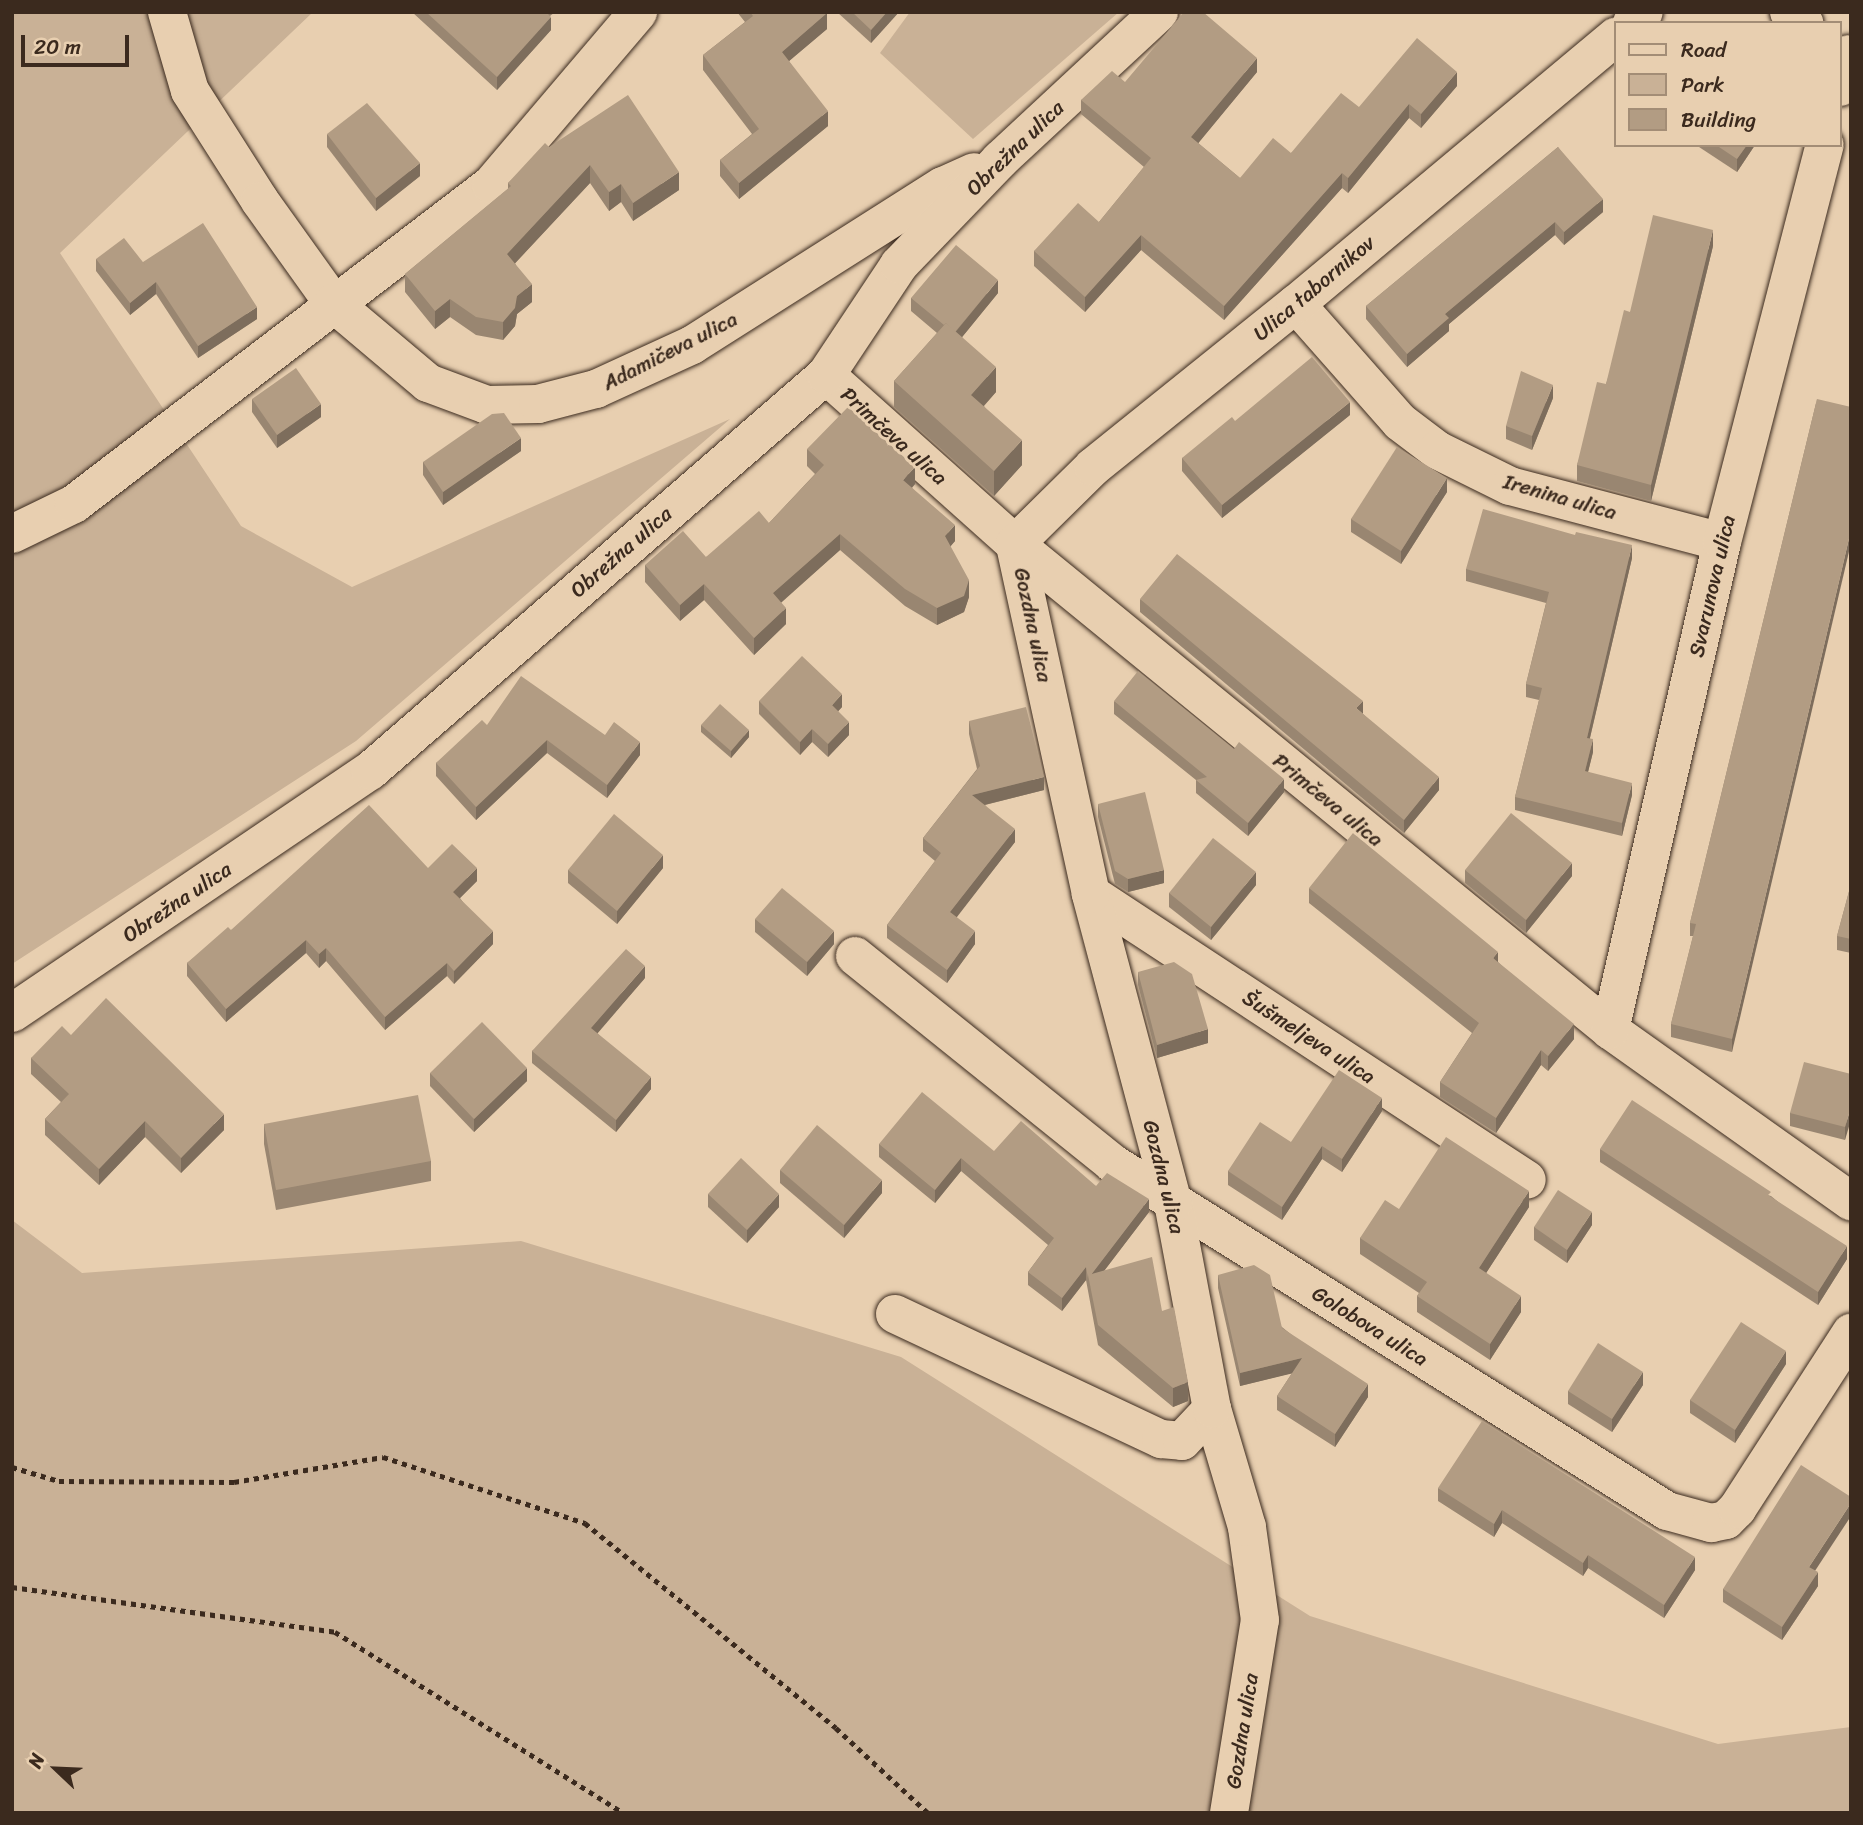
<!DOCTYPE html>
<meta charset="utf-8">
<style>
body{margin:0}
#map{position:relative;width:1863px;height:1825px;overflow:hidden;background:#e8cfb0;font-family:Sriracha,sans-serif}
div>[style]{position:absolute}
.green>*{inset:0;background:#c9b196}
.path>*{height:4.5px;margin-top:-2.25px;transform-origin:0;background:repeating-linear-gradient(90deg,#3b2a1e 0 5px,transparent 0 10px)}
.roads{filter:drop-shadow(0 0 2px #3b2a1e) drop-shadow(0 0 2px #3b2a1e)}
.minor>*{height:38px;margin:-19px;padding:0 19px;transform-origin:19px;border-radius:19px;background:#e8cfb0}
.wall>*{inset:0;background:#998671}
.shaded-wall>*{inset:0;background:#7d6d5c}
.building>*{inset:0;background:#b29c83}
span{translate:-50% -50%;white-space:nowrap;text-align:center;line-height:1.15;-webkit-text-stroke:6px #e8cfb0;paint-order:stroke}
.street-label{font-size:21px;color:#3b2a1e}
.frame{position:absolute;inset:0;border:14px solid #3b2a1e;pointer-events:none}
.legend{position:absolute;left:1614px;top:21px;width:228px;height:126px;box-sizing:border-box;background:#e8cfb0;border:2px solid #a38d76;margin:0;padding:9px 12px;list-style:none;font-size:21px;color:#3b2a1e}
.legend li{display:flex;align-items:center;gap:14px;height:35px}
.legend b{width:35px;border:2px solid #a38d76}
.north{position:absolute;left:21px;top:1734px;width:70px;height:70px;-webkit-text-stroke:5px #e8cfb0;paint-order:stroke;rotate:293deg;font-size:19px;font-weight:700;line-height:28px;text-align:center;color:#3b2a1e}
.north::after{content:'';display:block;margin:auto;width:24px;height:32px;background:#3b2a1e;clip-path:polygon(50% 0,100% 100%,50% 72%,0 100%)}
.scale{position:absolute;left:21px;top:35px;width:108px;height:32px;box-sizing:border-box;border:4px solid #3b2a1e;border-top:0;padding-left:9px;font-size:21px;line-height:24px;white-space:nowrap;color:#3b2a1e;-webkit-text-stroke:5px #e8cfb0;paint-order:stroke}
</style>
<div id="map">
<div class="green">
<div style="clip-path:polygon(12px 12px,313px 12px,60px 253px,241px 526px,352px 587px,730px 419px,356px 741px,12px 964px)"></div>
<div style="clip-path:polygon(910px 12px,1119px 12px,973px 139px,880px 53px)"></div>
<div style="clip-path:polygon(12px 1220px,82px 1273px,521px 1241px,901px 1357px,1310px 1616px,1718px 1744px,1851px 1727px,1851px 1813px,12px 1813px)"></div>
</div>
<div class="path">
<div style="left:12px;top:1467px;width:49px;rotate:16.6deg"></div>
<div style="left:59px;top:1481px;width:175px;rotate:0.3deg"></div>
<div style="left:234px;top:1482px;width:151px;rotate:-9.5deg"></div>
<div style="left:383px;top:1457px;width:213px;rotate:18.1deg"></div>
<div style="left:585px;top:1523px;width:324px;rotate:39.2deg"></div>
<div style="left:836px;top:1728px;width:125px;rotate:42.7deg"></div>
<div style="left:12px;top:1587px;width:326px;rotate:7.9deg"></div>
<div style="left:335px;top:1632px;width:340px;rotate:32.1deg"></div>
</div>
<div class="roads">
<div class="minor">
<div style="left:167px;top:12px;width:82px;rotate:73.8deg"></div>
<div style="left:190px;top:91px;width:130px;rotate:57.5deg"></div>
<div style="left:260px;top:201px;width:125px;rotate:54.4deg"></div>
<div style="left:333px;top:303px;width:124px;rotate:40.1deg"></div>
<div style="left:428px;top:383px;width:63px;rotate:20.4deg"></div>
<div style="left:487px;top:405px;width:51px;rotate:-1.1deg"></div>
<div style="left:538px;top:404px;width:60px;rotate:-14.5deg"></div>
<div style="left:596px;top:389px;width:106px;rotate:-24.6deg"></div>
<div style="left:692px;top:345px;width:297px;rotate:-32.4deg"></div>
<div style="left:943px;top:186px;width:34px;rotate:-24deg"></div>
<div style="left:1789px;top:12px;width:19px;rotate:36deg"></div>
<div style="left:1632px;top:23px;width:16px;rotate:-43deg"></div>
<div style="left:1840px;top:87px;width:34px;rotate:-75deg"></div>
<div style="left:1296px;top:304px;width:157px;rotate:48.6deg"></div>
<div style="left:1400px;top:422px;width:46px;rotate:37.1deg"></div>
<div style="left:1437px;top:450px;width:81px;rotate:26.3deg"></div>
<div style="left:1510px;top:486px;width:219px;rotate:14.8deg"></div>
<div style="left:826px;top:375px;width:254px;rotate:41.8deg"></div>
<div style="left:1015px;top:544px;width:768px;rotate:39.24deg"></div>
<div style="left:1610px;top:1030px;width:296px;rotate:35.4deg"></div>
<div style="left:12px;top:534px;width:69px;rotate:-25.8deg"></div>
<div style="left:74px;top:504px;width:525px;rotate:-37.42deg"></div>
<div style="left:491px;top:185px;width:227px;rotate:-49.6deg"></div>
<div style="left:1091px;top:894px;width:521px;rotate:33.26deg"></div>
<div style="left:855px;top:956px;width:330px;rotate:38.8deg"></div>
<div style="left:1112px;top:1163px;width:655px;rotate:32.09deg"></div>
<div style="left:1667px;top:1511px;width:46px;rotate:15.3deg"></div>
<div style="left:1711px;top:1523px;width:15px;rotate:-11deg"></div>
<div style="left:1726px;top:1520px;width:16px;rotate:-45deg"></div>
<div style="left:1737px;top:1509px;width:210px;rotate:-57.1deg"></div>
<div style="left:12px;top:1013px;width:432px;rotate:-34.1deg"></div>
<div style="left:370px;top:771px;width:604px;rotate:-40.97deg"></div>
<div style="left:826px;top:375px;width:132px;rotate:-56.4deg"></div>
<div style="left:899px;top:265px;width:146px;rotate:-46.1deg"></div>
<div style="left:1000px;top:160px;width:217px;rotate:-42.9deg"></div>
<div style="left:1610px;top:1030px;width:501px;rotate:-77.07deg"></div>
<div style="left:1722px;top:542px;width:410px;rotate:-75.5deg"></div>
<div style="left:895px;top:1314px;width:294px;rotate:25.2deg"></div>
<div style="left:1161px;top:1439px;width:21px;rotate:5deg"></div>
<div style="left:1182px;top:1441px;width:44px;rotate:-46.8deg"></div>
<div style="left:1229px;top:1813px;width:195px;rotate:-80.9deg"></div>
<div style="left:1260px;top:1620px;width:94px;rotate:-98deg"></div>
<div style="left:1247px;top:1527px;width:123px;rotate:-106.5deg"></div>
<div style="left:1212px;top:1409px;width:210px;rotate:-100.7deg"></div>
<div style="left:1173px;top:1203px;width:320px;rotate:-104.9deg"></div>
<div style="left:1091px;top:894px;width:358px;rotate:-102.3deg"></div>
<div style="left:1015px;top:544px;width:110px;rotate:-44.6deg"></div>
<div style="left:1093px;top:467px;width:260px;rotate:-38.8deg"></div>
<div style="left:1296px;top:304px;width:417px;rotate:-39.9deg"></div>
</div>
</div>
<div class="wall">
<div style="clip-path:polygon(412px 12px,555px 12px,550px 16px,551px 30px,497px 90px)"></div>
<div style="clip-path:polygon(737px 12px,826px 12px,827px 29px,789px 61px,828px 126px,739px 199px,720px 176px,720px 160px,752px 134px,703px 70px,703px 55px,745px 22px)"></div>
<div style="clip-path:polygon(837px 12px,899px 12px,871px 43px)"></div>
<div style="clip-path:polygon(1257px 72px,1198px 143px,1240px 178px,1291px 153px,1359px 107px,1457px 86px,1421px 128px,1409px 118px,1348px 193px,1342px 188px,1224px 320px,1141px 250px,1085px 312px,1034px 266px,1034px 251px,1099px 222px,1144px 167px,1081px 114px,1081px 100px,1125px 82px)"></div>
<div style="clip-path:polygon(327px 134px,420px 176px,376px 211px,327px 147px)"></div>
<div style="clip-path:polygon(1696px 145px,1755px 145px,1737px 172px)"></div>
<div style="clip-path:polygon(549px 147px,679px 190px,633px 221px,621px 202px,609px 211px,590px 183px,515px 263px,532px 302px,517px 314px,515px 326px,503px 340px,476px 335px,450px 317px,435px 329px,405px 292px,405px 274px,508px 189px,508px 183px)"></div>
<div style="clip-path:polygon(1558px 147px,1603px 212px,1564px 245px,1555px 235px,1449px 324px,1449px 331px,1407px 367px,1366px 319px,1366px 306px)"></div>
<div style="clip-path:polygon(1713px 246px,1651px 501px,1577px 481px,1577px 465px,1606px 384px,1630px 312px)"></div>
<div style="clip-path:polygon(96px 259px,143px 262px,257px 319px,198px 358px,156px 294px,130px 315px,96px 271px)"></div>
<div style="clip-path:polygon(998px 293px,962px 337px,996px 392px,984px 406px,1022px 465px,994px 496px,894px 407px,894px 381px,937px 333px,911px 311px,911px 298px)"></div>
<div style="clip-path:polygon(1553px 398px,1532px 450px,1506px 439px,1506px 426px)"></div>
<div style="clip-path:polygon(252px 399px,321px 417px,277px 448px,252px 412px)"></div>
<div style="clip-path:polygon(1817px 399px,1732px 1052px,1671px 1037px,1671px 1024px,1693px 936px,1690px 936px,1690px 923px)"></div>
<div style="clip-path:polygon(1350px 415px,1222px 518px,1182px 471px,1182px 458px)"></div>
<div style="clip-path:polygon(807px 449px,915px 484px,912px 488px,955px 541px,950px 546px,969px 597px,964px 612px,937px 625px,905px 606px,840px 550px,781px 602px,786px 624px,754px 655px,704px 600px,680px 621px,645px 582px,645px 565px,706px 557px,769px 523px,815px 474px,807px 466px)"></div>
<div style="clip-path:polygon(521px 451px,443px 505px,423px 475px,423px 462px)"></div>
<div style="clip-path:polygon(1447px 492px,1401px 564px,1351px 532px,1351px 519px)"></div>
<div style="clip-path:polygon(1632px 558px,1590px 738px,1593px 752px,1588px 772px,1632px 795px,1622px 836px,1515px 810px,1515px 797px,1539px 700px,1526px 697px,1526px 684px,1546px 603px,1466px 581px,1466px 569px)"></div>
<div style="clip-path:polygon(1140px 599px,1363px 714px,1439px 790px,1404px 833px,1140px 612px)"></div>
<div style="clip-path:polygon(759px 701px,842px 707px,838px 711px,849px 735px,828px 757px,812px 742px,800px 755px,759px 714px)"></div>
<div style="clip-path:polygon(1114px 701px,1284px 792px,1248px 836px,1196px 793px,1196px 780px,1114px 714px)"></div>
<div style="clip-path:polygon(969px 721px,1044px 790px,985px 805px,1015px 842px,956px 917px,975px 944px,947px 983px,887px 938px,887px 925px,935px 861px,923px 851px,923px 838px,977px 769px,969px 734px)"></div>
<div style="clip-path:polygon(487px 725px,605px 735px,640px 755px,607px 798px,547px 753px,476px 820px,436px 776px,436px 763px)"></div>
<div style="clip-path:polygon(701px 725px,749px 737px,731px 758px,701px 732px)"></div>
<div style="clip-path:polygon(1098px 804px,1164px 883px,1128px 892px,1115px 884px,1098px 817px)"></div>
<div style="clip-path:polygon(428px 868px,477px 881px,460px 898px,493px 944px,454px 984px,447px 976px,385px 1030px,326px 961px,319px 968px,306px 953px,226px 1022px,187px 976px,187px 963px,231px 930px)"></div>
<div style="clip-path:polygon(663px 868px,617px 924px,568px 883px,568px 870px)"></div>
<div style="clip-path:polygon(1465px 870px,1572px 876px,1526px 933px,1465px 883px)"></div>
<div style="clip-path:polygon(1851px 884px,1851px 953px,1837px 950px,1837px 936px)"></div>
<div style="clip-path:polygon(1256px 885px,1211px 940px,1169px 907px,1169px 893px)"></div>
<div style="clip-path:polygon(1309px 888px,1498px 962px,1574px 1039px,1548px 1071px,1541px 1065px,1496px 1133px,1440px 1097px,1440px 1082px,1472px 1033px,1309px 903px)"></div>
<div style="clip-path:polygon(755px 919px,834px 944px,807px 976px,755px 932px)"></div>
<div style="clip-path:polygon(1138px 972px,1208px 1043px,1157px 1058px,1138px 985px)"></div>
<div style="clip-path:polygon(645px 978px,597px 1033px,651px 1089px,616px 1132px,532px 1063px,532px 1051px)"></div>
<div style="clip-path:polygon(71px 1035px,224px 1130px,181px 1173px,145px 1137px,99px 1185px,45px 1135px,45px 1119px,61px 1102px,31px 1074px,31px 1058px)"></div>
<div style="clip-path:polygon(430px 1073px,527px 1081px,474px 1132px,430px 1086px)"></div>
<div style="clip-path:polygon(1851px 1074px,1845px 1140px,1790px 1126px,1790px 1113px)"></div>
<div style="clip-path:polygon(1382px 1111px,1342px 1172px,1322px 1159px,1282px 1220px,1228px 1185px,1228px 1171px,1291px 1142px)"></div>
<div style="clip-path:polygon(264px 1124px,431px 1161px,431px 1181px,276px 1210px,264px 1144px)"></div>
<div style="clip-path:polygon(879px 1144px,994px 1151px,1096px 1186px,1149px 1212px,1104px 1271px,1162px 1311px,1188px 1401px,1173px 1407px,1098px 1345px,1086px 1280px,1062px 1311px,1028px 1285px,1028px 1272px,1048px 1245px,961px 1171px,935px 1203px,879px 1157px)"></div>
<div style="clip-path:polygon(1600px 1149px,1771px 1196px,1847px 1259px,1818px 1305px,1600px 1162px)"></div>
<div style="clip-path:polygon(780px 1170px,882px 1193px,844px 1238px,780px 1183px)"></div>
<div style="clip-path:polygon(708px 1194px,779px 1207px,747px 1243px,708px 1207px)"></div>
<div style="clip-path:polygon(1529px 1207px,1486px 1273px,1521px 1312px,1490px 1360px,1417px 1312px,1417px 1296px,1419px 1293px,1360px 1254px,1360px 1238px,1399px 1209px)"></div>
<div style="clip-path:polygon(1592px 1225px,1567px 1263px,1534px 1240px,1534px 1227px)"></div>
<div style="clip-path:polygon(1218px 1275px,1368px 1397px,1335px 1447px,1277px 1410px,1277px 1396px,1292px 1373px,1240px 1386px,1218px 1288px)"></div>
<div style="clip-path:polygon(1786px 1364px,1735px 1443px,1690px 1413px,1690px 1400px)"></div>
<div style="clip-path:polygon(1643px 1385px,1612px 1432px,1568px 1404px,1568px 1391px)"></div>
<div style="clip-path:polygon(1438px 1488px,1695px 1570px,1664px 1618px,1588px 1568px,1583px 1576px,1502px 1523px,1494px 1537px,1438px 1501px)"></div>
<div style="clip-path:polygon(1815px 1571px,1818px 1586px,1782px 1640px,1723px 1602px,1723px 1589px)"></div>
</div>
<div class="shaded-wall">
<div style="clip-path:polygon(887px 12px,899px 12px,871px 43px,871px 30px)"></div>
<div style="clip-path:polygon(827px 13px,827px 29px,782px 67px,782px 52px)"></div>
<div style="clip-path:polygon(551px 17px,551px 30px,497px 90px,497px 77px)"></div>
<div style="clip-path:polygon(1257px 58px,1257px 72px,1191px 152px,1191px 137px)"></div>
<div style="clip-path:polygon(1457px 72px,1457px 86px,1421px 128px,1421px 114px)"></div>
<div style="clip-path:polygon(1409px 104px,1409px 118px,1348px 193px,1348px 178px)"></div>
<div style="clip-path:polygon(828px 111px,828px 126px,739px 199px,739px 183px)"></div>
<div style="clip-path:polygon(1747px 145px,1755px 145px,1737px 172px,1737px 159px)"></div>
<div style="clip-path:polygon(420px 163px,420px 176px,376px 211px,376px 198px)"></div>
<div style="clip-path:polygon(590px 165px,590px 183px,507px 272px,507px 254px)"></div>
<div style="clip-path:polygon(679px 172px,679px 190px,633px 221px,633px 203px)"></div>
<div style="clip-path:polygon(1342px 173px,1342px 188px,1224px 320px,1224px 306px)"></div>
<div style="clip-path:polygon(621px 184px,621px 202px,609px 211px,609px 192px)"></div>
<div style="clip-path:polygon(1603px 199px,1603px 212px,1564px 245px,1564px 232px)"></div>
<div style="clip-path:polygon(1555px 222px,1555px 235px,1449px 324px,1449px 331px,1407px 367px,1407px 354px,1445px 314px)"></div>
<div style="clip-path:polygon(1713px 230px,1713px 246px,1651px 501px,1651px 485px)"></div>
<div style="clip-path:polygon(1141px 235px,1141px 250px,1085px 312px,1085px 297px)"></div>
<div style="clip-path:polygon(998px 280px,998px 293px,954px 347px,954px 334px)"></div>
<div style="clip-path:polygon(156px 282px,156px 294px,130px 315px,130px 303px)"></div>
<div style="clip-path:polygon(532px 284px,532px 302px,517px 314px,515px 326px,503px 340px,503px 322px,517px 296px)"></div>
<div style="clip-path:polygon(450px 299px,450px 317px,435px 329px,435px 311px)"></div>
<div style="clip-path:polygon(257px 307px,257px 319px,198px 358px,198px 346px)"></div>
<div style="clip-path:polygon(996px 367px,996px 392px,971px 420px,971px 395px)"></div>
<div style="clip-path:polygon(1553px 385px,1553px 398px,1532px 450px,1532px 436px)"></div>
<div style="clip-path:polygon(1350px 402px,1350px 415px,1222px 518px,1222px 505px)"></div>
<div style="clip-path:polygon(321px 404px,321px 417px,277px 448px,277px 435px)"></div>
<div style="clip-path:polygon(521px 438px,521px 451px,443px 505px,443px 492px)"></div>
<div style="clip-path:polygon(1022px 440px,1022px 465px,994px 496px,994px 471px)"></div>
<div style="clip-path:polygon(915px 467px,915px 484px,903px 497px,903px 480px)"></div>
<div style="clip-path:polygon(1447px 478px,1447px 492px,1401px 564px,1401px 551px)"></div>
<div style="clip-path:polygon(955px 525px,955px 541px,945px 553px,945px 536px)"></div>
<div style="clip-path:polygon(1851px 530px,1851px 543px,1732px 1052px,1732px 1039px)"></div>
<div style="clip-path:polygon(840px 534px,840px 550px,773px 610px,773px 593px)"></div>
<div style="clip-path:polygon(1632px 545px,1632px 558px,1587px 750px,1587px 738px)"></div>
<div style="clip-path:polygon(969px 580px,969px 597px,964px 612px,937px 625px,937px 608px)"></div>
<div style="clip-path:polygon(704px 584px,704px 600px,680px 621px,680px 605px)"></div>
<div style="clip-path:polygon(786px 608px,786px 624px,754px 655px,754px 638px)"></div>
<div style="clip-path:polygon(842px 694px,842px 707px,832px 718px,832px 705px)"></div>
<div style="clip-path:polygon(1363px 701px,1363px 714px,1356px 708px)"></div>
<div style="clip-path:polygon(849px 722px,849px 735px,828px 757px,828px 744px)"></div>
<div style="clip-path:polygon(812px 729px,812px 742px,800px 755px,800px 742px)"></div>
<div style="clip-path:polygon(749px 730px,749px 737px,731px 758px,731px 751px)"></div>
<div style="clip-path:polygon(1593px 739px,1593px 752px,1585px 784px,1585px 771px)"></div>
<div style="clip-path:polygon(547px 740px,547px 753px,476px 820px,476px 807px)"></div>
<div style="clip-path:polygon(640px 742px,640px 755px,607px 798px,607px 785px)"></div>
<div style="clip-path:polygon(1044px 777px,1044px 790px,972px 808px,972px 795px)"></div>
<div style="clip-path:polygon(1439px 777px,1439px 790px,1404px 833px,1404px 820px)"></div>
<div style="clip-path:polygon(1284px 779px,1284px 792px,1248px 836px,1248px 823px)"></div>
<div style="clip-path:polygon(1632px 783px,1632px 795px,1622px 836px,1622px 823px)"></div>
<div style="clip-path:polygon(1015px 829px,1015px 842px,950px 926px,950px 912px)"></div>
<div style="clip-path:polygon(663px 855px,663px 868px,617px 924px,617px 911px)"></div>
<div style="clip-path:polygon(1572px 863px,1572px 876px,1526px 933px,1526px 920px)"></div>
<div style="clip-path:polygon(477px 868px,477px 881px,453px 905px,453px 892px)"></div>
<div style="clip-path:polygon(1164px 870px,1164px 883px,1128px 892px,1128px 879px)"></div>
<div style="clip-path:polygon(1256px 872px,1256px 885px,1211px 940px,1211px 927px)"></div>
<div style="clip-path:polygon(493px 931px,493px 944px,454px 984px,454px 971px)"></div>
<div style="clip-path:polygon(834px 931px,834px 944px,807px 976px,807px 962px)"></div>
<div style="clip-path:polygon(975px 931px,975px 944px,947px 983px,947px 970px)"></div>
<div style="clip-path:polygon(306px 940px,306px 953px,226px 1022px,226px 1009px)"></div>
<div style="clip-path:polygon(326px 948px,326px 961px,319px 968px,319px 954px)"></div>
<div style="clip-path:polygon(1498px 952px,1498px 967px,1493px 958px)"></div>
<div style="clip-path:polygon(447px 963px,447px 976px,385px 1030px,385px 1017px)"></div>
<div style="clip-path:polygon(645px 966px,645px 978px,591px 1041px,591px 1028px)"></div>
<div style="clip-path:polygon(1574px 1024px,1574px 1039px,1548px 1071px,1548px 1056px)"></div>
<div style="clip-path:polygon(1208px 1029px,1208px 1043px,1157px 1058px,1157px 1045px)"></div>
<div style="clip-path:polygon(1541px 1050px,1541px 1065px,1496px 1133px,1496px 1118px)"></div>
<div style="clip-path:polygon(527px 1068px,527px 1081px,474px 1132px,474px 1119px)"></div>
<div style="clip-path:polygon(651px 1077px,651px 1089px,616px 1132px,616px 1120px)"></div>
<div style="clip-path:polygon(1382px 1098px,1382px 1111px,1342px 1172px,1342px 1159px)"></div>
<div style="clip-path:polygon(1851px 1107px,1851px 1120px,1845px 1140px,1845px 1127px)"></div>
<div style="clip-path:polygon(224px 1114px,224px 1130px,181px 1173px,181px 1158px)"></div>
<div style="clip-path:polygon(145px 1121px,145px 1137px,99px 1185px,99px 1169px)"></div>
<div style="clip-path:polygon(1322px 1146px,1322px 1159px,1282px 1220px,1282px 1207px)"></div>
<div style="clip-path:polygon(961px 1158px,961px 1171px,935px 1203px,935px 1190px)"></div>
<div style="clip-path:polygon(882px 1180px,882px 1193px,844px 1238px,844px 1225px)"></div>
<div style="clip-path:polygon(1529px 1191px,1529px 1207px,1479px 1284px,1479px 1268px)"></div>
<div style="clip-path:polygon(779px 1194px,779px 1207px,747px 1243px,747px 1230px)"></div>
<div style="clip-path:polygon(1149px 1199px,1149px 1212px,1091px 1288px,1089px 1277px)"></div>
<div style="clip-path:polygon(1592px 1212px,1592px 1225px,1567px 1263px,1567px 1250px)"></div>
<div style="clip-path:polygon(1847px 1246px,1847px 1259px,1818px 1305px,1818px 1292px)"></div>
<div style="clip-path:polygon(1086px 1267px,1086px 1280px,1062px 1311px,1062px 1298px)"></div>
<div style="clip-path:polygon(1521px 1296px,1521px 1312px,1490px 1360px,1490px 1344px)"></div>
<div style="clip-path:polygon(1786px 1351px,1786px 1364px,1735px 1443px,1735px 1430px)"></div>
<div style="clip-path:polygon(1302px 1358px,1302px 1371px,1240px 1386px,1240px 1373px)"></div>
<div style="clip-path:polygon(1643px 1372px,1643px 1385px,1612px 1432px,1612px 1419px)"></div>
<div style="clip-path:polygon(1188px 1382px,1188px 1401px,1173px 1407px,1173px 1388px)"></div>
<div style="clip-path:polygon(1368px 1384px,1368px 1397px,1335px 1447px,1335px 1434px)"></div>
<div style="clip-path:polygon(1851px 1503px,1851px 1516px,1809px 1580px,1809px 1567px)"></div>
<div style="clip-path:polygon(1502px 1510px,1502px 1523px,1494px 1537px,1494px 1524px)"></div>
<div style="clip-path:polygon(1588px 1555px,1588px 1568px,1583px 1576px,1583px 1563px)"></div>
<div style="clip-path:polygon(1695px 1557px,1695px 1570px,1664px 1618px,1664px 1605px)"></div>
<div style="clip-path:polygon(1818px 1572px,1818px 1586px,1782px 1640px,1782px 1627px)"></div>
</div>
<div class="building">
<div style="clip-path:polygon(426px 12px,546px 12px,551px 17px,497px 77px)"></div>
<div style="clip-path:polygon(750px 12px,826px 12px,827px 13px,782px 52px,828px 111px,739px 183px,720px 160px,759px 129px,703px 55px,753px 16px)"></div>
<div style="clip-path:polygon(852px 12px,887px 12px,871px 30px)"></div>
<div style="clip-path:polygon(1184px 12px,1203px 12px,1257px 58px,1191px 137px,1240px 178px,1273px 138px,1291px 153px,1341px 93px,1359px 107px,1417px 38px,1457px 72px,1421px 114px,1409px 104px,1348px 178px,1342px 173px,1224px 306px,1141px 235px,1085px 297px,1034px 251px,1078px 203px,1099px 222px,1151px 158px,1081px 100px,1112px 71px,1125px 82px)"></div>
<div style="clip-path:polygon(628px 95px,679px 172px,633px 203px,621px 184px,609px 192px,590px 165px,507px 254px,532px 284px,517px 296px,515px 308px,503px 322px,476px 317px,450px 299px,435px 311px,405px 274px,511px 186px,508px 183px,545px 143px,549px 147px)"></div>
<div style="clip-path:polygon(367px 103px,420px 163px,376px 198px,327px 134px)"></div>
<div style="clip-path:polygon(1716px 145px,1747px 145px,1737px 159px)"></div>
<div style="clip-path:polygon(1558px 147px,1603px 199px,1564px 232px,1555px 222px,1445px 314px,1449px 318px,1407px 354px,1366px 306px)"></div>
<div style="clip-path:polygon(1653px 215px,1713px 230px,1651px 485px,1577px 465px,1597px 382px,1606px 384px,1624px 310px,1630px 312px)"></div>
<div style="clip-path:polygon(203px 223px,257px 307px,198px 346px,156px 282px,130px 303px,96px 259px,124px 238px,146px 266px,143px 262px)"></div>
<div style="clip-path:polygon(956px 245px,998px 280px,955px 332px,946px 323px,944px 325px,911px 298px)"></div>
<div style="clip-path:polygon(946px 323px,996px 367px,971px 395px,1022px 440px,994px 471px,894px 381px)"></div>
<div style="clip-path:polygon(1312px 357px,1350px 402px,1222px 505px,1182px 458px,1232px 417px,1235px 421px)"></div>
<div style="clip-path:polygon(296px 368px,321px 404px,277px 435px,252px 399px)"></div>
<div style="clip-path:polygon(1521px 371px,1553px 385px,1532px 436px,1506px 426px)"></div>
<div style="clip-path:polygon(1817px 399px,1851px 407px,1851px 530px,1732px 1039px,1671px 1024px,1696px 924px,1690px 923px)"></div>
<div style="clip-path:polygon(848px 407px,915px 467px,903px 480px,955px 525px,945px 536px,969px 580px,964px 596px,937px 608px,905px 589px,840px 534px,773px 593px,786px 608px,754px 638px,704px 584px,680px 605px,645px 565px,683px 531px,706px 557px,759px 511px,769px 523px,824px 465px,807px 449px)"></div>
<div style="clip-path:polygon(504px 413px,521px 438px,443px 492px,423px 462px,492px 414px)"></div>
<div style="clip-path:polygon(1397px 447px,1447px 478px,1401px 551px,1351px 519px)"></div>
<div style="clip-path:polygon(1483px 509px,1575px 535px,1576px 532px,1632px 545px,1587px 738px,1593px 739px,1585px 771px,1632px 783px,1622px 823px,1515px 797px,1542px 688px,1526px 684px,1549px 592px,1466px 569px)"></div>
<div style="clip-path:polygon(1177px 554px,1363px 701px,1356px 708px,1439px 777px,1404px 820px,1140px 599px)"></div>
<div style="clip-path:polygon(802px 656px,842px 694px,832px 705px,849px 722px,828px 744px,812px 729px,800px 742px,759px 701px)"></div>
<div style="clip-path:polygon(1138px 671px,1234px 749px,1239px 742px,1284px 779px,1248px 823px,1196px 780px,1207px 777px,1114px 701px)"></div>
<div style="clip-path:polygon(521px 676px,605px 735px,614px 722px,640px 742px,607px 785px,547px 740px,476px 807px,436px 763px,482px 720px,487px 725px)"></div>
<div style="clip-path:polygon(720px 704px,749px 730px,731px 751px,701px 725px)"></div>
<div style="clip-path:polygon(1026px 707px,1044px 777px,972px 795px,1015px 829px,950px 912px,975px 931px,947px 970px,887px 925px,941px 853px,923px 838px,980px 766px,969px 721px)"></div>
<div style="clip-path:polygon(1145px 792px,1164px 870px,1128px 879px,1115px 871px,1098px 804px)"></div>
<div style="clip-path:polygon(369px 805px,428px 868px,452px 844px,477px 868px,453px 892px,493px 931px,454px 971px,447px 963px,385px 1017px,326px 948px,319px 954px,306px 940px,226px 1009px,187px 963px,228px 927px,231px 930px)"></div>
<div style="clip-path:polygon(1511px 813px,1572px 863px,1526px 920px,1465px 870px)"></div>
<div style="clip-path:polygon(614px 814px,663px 855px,617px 911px,568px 870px)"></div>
<div style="clip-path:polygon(1353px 833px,1498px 952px,1493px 958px,1574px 1024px,1548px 1056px,1541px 1050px,1496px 1118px,1440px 1082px,1479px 1023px,1309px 888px)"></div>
<div style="clip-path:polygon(1213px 838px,1256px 872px,1211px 927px,1169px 893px)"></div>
<div style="clip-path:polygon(1851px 884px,1851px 939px,1837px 936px)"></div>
<div style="clip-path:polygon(782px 888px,834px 931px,807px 962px,755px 919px)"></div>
<div style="clip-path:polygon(626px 949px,645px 966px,591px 1028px,651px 1077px,616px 1120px,532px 1051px)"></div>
<div style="clip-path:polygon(1174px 962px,1192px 974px,1208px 1029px,1157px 1045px,1138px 972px)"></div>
<div style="clip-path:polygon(106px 998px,224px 1114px,181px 1158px,145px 1121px,99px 1169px,45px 1119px,69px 1094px,31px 1058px,62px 1026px,71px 1035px)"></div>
<div style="clip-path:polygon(482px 1022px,527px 1068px,474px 1119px,430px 1073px)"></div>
<div style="clip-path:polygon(1804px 1062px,1851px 1074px,1851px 1107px,1845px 1127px,1790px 1113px)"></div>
<div style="clip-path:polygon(1339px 1070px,1382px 1098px,1342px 1159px,1322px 1146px,1282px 1207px,1228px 1171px,1260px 1122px,1291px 1142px)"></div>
<div style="clip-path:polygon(922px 1092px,994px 1151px,1021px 1121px,1096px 1186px,1107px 1173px,1149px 1199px,1091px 1275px,1088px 1275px,1088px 1278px,1086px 1267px,1062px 1298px,1028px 1272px,1054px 1238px,961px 1158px,935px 1190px,879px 1144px)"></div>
<div style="clip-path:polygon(418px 1095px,431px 1161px,276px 1190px,264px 1124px)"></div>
<div style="clip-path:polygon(1632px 1100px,1771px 1192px,1768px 1195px,1847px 1246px,1818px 1292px,1600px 1149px)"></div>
<div style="clip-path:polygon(817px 1125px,882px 1180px,844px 1225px,780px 1170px)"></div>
<div style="clip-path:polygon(1446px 1137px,1529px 1191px,1479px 1268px,1521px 1296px,1490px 1344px,1417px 1296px,1427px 1282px,1360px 1238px,1385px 1200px,1399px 1209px)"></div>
<div style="clip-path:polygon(741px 1158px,779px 1194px,747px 1230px,708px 1194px)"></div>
<div style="clip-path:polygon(1558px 1190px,1592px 1212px,1567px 1250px,1534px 1227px)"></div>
<div style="clip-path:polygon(1152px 1257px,1162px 1311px,1174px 1307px,1188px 1382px,1173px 1388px,1098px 1325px,1088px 1275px)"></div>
<div style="clip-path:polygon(1254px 1265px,1270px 1275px,1282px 1328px,1368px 1384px,1335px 1434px,1277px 1396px,1302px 1358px,1240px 1373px,1218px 1275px)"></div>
<div style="clip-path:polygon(1741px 1322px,1786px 1351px,1735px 1430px,1690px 1400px)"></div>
<div style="clip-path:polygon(1598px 1343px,1643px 1372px,1612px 1419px,1568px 1391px)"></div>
<div style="clip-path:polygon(1482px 1421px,1695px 1557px,1664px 1605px,1588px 1555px,1583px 1563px,1502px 1510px,1494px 1524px,1438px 1488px)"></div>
<div style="clip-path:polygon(1801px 1465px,1851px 1497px,1851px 1503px,1809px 1567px,1818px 1572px,1782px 1627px,1723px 1589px)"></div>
</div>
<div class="street-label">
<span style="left:1015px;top:148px;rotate:-44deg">Obrežna ulica</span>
<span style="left:1314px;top:288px;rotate:-40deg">Ulica tabornikov</span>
<span style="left:670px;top:351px;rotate:-27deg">Adamičeva ulica</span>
<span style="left:894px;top:436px;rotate:42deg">Primčeva ulica</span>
<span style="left:1560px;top:497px;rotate:16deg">Irenina ulica</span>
<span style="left:621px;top:552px;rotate:-41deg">Obrežna ulica</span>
<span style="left:1712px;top:586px;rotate:-77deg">Svarunova ulica</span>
<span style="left:1033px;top:625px;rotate:78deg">Gozdna ulica</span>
<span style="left:1328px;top:800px;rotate:39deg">Primčeva ulica</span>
<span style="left:177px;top:902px;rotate:-34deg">Obrežna ulica</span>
<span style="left:1309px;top:1037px;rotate:33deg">Šušmeljeva ulica</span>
<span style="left:1164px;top:1177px;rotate:76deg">Gozdna ulica</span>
<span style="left:1370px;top:1326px;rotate:32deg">Golobova ulica</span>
<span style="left:1242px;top:1731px;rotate:-81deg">Gozdna ulica</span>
</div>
<div class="frame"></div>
<ul class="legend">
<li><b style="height:9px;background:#e8cfb0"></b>Road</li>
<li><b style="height:19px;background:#c9b196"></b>Park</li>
<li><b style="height:19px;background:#b29c83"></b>Building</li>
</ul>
<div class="north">N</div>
<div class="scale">20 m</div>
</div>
